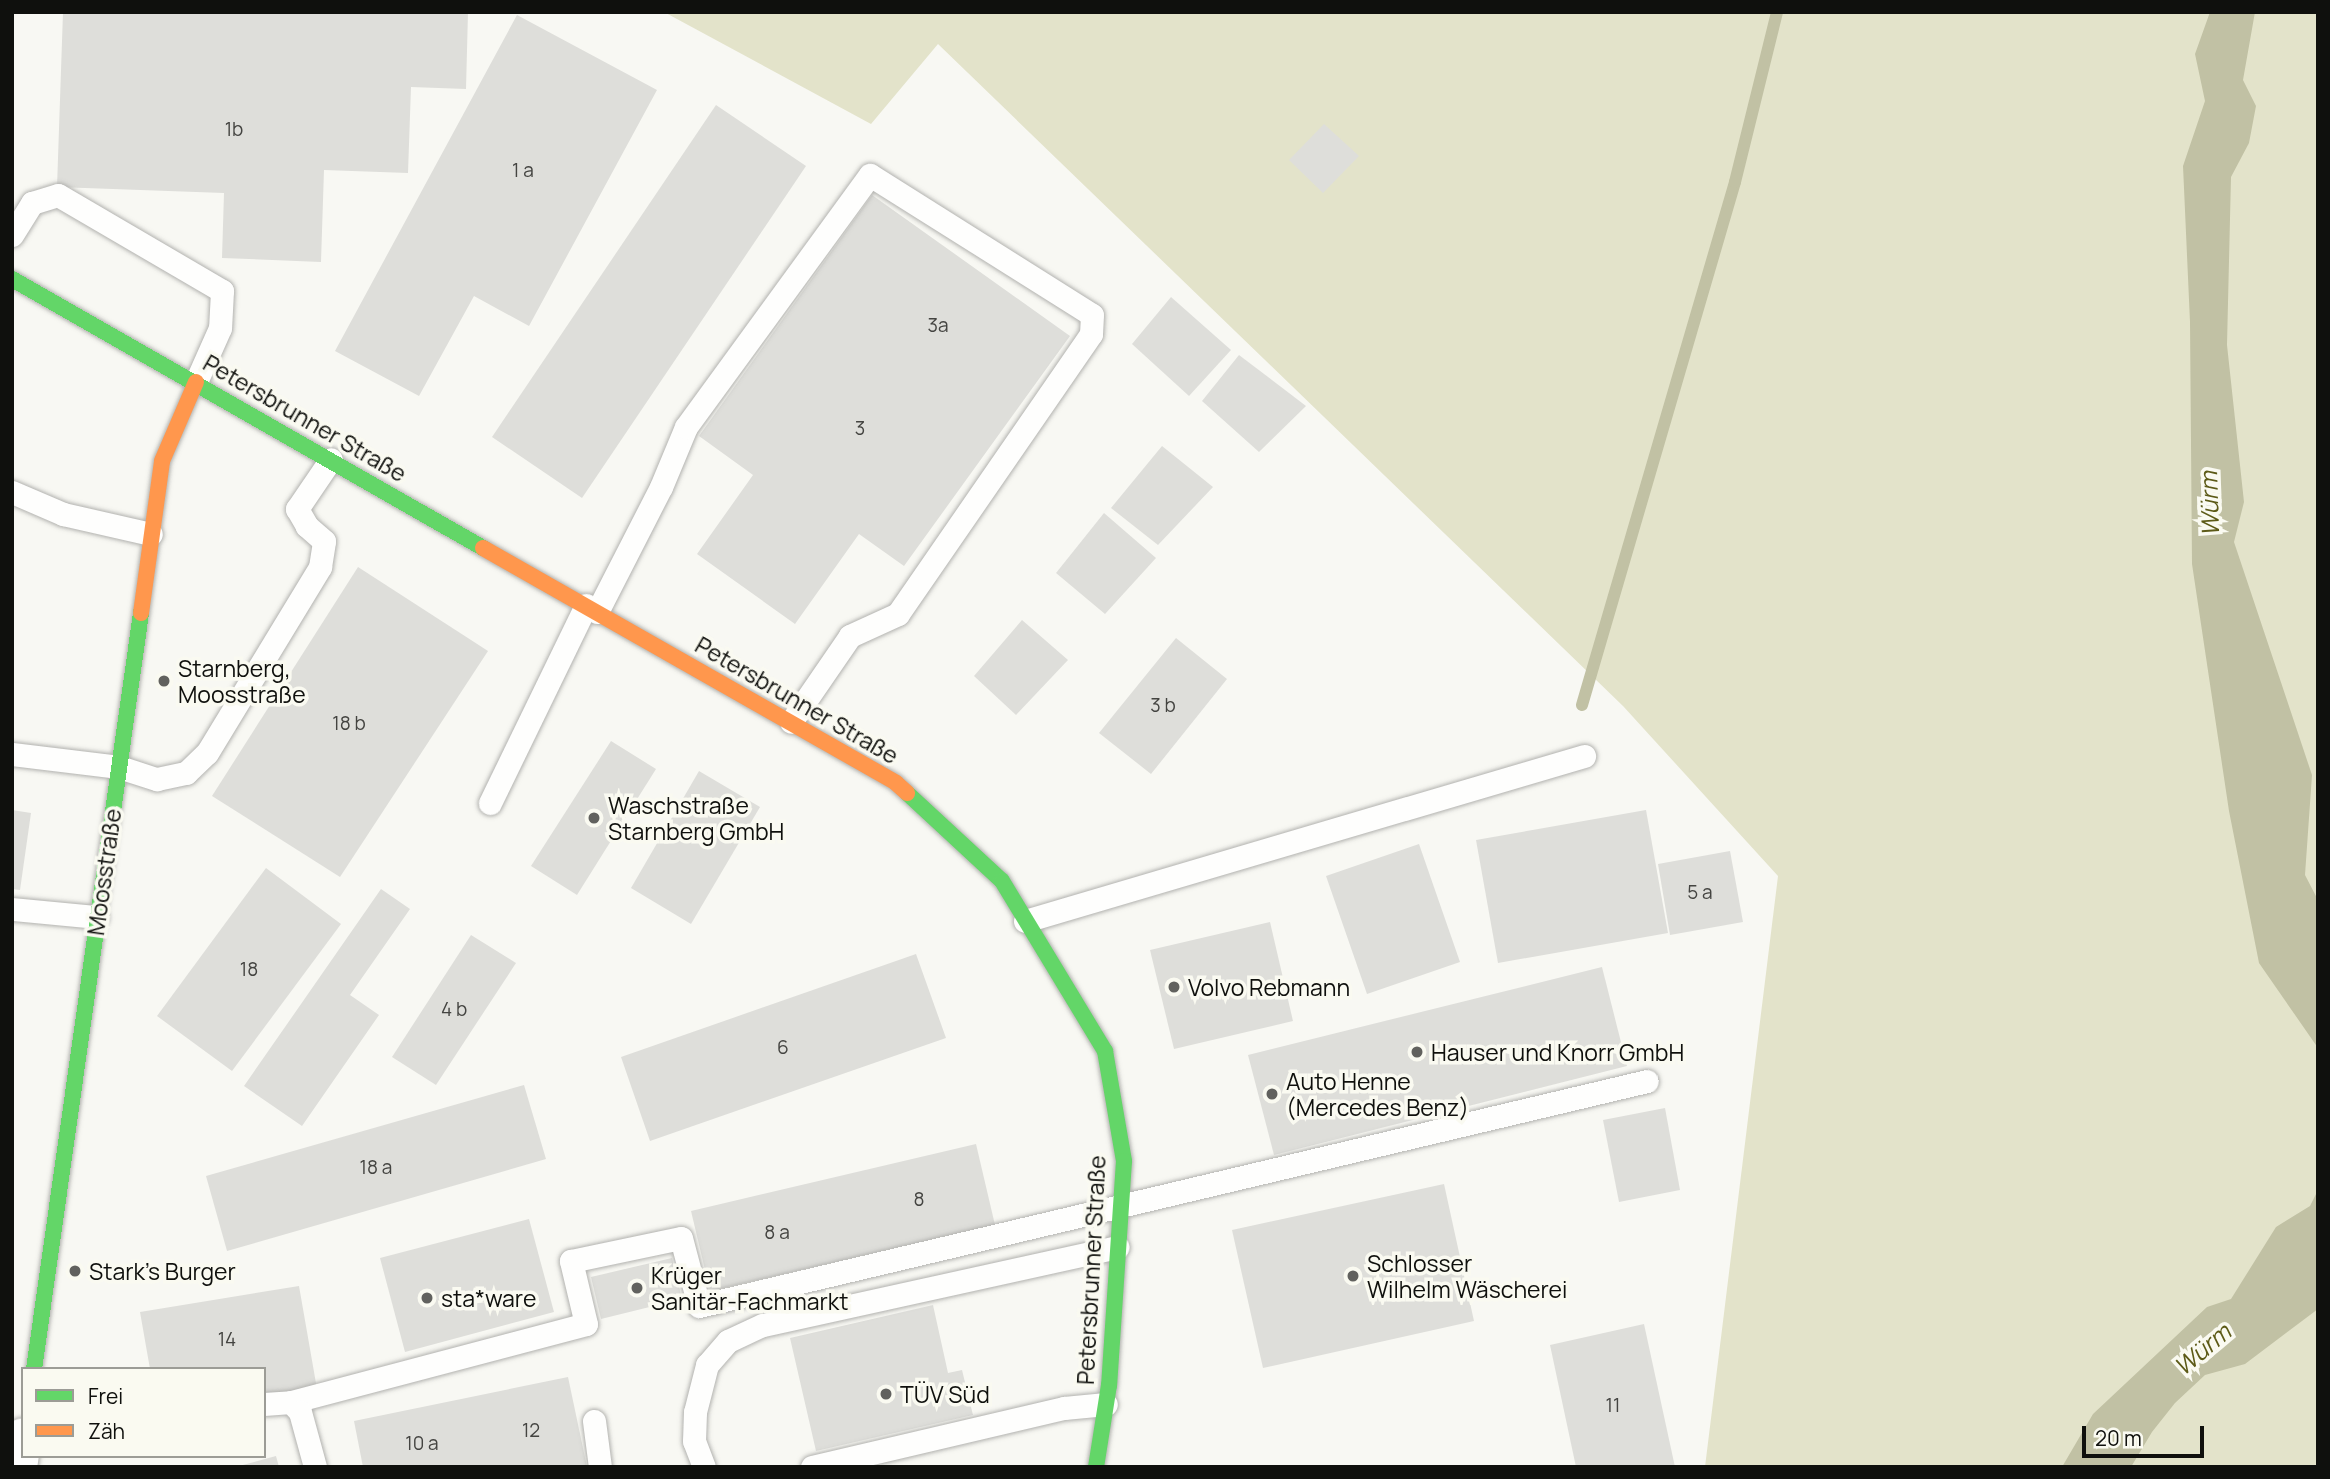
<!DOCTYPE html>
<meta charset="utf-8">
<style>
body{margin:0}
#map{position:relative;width:2330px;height:1479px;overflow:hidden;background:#f8f8f3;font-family:Manrope,sans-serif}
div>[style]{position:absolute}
.green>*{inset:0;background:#e3e3ca}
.water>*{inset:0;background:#c1c1a4}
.stream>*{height:12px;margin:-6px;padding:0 6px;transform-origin:6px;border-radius:6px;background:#c1c1a4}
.building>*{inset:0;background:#dededa}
.roads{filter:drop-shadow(0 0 2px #b2b2af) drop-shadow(0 0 2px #b2b2af)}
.lane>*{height:23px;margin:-11.5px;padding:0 11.5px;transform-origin:11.5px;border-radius:11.5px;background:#fefefd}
.street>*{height:38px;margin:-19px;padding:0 19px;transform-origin:19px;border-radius:19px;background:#fefefd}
.fast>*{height:16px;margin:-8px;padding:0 8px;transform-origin:8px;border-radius:8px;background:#63d668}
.slow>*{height:16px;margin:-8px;padding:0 8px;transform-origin:8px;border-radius:8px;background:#ff974d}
.dots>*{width:19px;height:19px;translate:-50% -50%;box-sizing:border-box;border:4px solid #fafaf1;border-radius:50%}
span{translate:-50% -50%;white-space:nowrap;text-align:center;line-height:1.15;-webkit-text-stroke:7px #fafaf1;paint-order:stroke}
.number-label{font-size:19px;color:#444441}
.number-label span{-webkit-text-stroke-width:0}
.street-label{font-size:23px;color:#0f100d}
.poi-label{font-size:23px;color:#0f100d}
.left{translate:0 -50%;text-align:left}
.water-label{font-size:24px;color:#5c5a17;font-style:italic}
.frame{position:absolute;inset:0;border:14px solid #0f100d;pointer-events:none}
.legend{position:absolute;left:21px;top:1367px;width:245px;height:91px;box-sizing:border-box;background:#fafaf1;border:2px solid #9c9c96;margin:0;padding:9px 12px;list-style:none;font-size:21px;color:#0f100d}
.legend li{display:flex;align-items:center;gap:14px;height:35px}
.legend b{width:35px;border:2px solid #9c9c96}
.scale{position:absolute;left:2082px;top:1426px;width:122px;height:32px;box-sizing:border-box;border:4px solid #0f100d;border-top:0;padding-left:9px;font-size:21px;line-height:24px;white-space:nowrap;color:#0f100d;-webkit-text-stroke:5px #fafaf1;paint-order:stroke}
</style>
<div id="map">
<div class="green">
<div style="clip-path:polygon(664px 12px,2318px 12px,2318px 1467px,1705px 1467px,1778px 876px,1623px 706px,938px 44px,871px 124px)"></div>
</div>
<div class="water">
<div style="clip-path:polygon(2210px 12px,2255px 12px,2243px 80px,2256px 106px,2249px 143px,2231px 177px,2227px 345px,2244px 502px,2234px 542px,2312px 775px,2305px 875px,2318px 900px,2318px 1048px,2259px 963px,2229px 811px,2192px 564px,2190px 322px,2183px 166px,2205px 101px,2195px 54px)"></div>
<div style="clip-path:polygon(2318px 1190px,2318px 1309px,2245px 1364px,2205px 1375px,2175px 1403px,2152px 1432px,2131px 1467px,2062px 1467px,2093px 1414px,2207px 1307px,2231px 1299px,2276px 1227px,2310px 1206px)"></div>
</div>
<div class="stream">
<div style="left:1582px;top:705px;width:545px;rotate:-73.69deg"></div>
<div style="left:1735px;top:182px;width:175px;rotate:-76.1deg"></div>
</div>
<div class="building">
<div style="clip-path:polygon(63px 12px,468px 12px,466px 89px,411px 87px,408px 173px,324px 170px,321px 262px,222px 258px,224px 193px,57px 187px)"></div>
<div style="clip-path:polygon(517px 15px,657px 90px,529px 326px,474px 296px,419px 396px,335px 351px)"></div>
<div style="clip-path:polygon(716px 105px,806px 166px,582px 498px,492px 437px)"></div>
<div style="clip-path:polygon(1324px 124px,1359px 156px,1323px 193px,1289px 160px)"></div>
<div style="clip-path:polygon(872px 195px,1070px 336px,904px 566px,859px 534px,795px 624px,697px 554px,753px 475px,699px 436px)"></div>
<div style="clip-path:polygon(1171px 297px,1231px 350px,1189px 396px,1132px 344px)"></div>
<div style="clip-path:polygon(1239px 355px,1306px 406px,1259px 452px,1202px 401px)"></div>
<div style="clip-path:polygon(1162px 446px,1213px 487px,1158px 545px,1111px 508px)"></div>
<div style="clip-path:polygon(1104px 513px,1156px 558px,1105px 614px,1056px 573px)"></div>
<div style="clip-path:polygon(358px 567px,488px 651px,340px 877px,212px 796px)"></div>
<div style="clip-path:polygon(1022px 620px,1068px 660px,1016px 715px,974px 676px)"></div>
<div style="clip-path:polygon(1176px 638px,1227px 679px,1151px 774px,1099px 733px)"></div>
<div style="clip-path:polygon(611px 741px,656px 769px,577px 895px,531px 866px)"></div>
<div style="clip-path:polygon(699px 771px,760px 807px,691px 924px,631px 888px)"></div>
<div style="clip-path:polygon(12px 810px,31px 813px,20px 890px,12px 889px)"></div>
<div style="clip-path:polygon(1646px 810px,1668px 933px,1498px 963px,1476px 840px)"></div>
<div style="clip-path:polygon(1419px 844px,1460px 962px,1367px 994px,1326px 876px)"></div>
<div style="clip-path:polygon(1730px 851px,1743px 922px,1670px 935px,1658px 864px)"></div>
<div style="clip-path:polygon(266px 868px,341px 924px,232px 1071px,157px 1016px)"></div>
<div style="clip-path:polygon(381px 889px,410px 909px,350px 995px,379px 1015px,302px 1126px,244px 1086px)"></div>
<div style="clip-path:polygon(1270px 922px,1293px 1021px,1174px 1049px,1150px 950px)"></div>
<div style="clip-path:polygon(471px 935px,516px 963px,436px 1085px,392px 1057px)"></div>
<div style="clip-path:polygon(916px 954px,946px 1038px,650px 1141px,621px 1057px)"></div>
<div style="clip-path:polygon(1602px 967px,1627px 1066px,1274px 1155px,1248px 1055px)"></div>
<div style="clip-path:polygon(524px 1085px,546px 1159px,227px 1251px,206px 1176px)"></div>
<div style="clip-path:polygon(1665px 1108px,1680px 1190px,1619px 1202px,1603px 1120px)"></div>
<div style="clip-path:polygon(976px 1144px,995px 1225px,710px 1291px,691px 1211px)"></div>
<div style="clip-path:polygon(1444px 1184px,1474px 1321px,1263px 1368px,1232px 1230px)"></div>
<div style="clip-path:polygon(529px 1219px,554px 1312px,405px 1352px,380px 1258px)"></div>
<div style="clip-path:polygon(672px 1258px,682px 1299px,601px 1319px,591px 1277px)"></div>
<div style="clip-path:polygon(299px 1286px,317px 1389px,264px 1398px,264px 1369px,150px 1369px,140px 1312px)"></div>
<div style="clip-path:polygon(933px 1305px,948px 1373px,962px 1370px,973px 1415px,816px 1451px,790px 1338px)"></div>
<div style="clip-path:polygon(1644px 1324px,1675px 1467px,1576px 1467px,1550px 1345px)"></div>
<div style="clip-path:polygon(568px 1377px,587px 1467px,363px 1467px,354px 1421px)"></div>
<div style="clip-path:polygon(276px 1456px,279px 1467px,239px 1467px,239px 1466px)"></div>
</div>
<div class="roads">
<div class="lane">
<div style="left:12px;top:235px;width:38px;rotate:-58deg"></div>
<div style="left:32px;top:203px;width:27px;rotate:-17deg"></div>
<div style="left:58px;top:195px;width:190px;rotate:30.3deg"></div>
<div style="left:222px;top:291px;width:37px;rotate:93deg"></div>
<div style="left:220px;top:328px;width:59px;rotate:114deg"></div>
<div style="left:12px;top:492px;width:56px;rotate:23.3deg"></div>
<div style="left:63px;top:514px;width:90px;rotate:12.8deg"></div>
<div style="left:597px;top:612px;width:140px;rotate:-62.9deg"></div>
<div style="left:661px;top:487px;width:65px;rotate:-67.4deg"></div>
<div style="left:686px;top:427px;width:312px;rotate:-53.9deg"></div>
<div style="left:870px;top:175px;width:262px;rotate:32.2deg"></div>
<div style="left:1092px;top:315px;width:19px;rotate:93deg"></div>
<div style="left:1091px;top:334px;width:340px;rotate:124.6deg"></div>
<div style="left:898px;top:614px;width:53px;rotate:155.4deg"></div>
<div style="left:850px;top:636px;width:104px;rotate:124.5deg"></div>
<div style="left:12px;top:754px;width:108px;rotate:6.9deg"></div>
<div style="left:119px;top:767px;width:40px;rotate:18deg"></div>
<div style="left:157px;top:779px;width:30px;rotate:-12deg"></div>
<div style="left:186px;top:773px;width:29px;rotate:-44deg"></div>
<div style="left:207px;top:753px;width:218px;rotate:-58.7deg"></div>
<div style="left:320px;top:567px;width:26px;rotate:-81deg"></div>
<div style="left:324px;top:541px;width:23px;rotate:-139deg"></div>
<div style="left:307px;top:526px;width:20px;rotate:-120deg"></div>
<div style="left:297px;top:509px;width:60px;rotate:-55.8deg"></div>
<div style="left:490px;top:803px;width:220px;rotate:-64.1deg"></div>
<div style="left:12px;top:909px;width:85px;rotate:5.4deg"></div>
<div style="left:1025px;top:921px;width:583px;rotate:-16.45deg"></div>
<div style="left:291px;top:1402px;width:305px;rotate:-14.8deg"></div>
<div style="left:586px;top:1324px;width:65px;rotate:-103.4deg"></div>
<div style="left:571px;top:1261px;width:112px;rotate:-11.8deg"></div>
<div style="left:681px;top:1238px;width:70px;rotate:75.2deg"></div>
<div style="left:699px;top:1306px;width:974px;rotate:-13.35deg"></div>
<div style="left:264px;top:1404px;width:27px;rotate:-4deg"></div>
<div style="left:291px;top:1402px;width:13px;rotate:48deg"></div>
<div style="left:300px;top:1412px;width:57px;rotate:74.7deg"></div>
<div style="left:594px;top:1421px;width:46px;rotate:82.6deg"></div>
<div style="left:704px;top:1467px;width:28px;rotate:-111deg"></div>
<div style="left:694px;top:1441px;width:29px;rotate:-88deg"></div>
<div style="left:695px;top:1412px;width:49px;rotate:-75.7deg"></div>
<div style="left:707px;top:1365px;width:32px;rotate:-49deg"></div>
<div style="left:728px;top:1341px;width:38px;rotate:-25deg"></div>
<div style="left:763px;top:1325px;width:363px;rotate:-12.4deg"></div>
<div style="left:812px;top:1467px;width:259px;rotate:-13.2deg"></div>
<div style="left:1064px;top:1408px;width:42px;rotate:-5.4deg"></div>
</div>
<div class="street">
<div style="left:18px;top:1467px;width:30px;rotate:-81deg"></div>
</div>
<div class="fast">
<div style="left:12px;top:279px;width:542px;rotate:29.73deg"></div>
<div style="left:907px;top:793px;width:129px;rotate:42.8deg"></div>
<div style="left:1002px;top:881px;width:199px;rotate:58.8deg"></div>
<div style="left:1105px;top:1051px;width:112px;rotate:80.2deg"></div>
<div style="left:1124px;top:1161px;width:225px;rotate:93.8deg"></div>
<div style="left:1109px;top:1385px;width:83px;rotate:99deg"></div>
<div style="left:34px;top:1369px;width:764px;rotate:-81.94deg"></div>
</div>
<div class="slow">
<div style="left:483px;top:548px;width:475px;rotate:29.6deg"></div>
<div style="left:896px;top:783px;width:15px;rotate:42deg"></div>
<div style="left:141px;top:613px;width:153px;rotate:-82.1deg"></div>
<div style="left:162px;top:461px;width:86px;rotate:-66.7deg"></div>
</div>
</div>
<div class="dots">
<div style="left:164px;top:681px;background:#61615e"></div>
<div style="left:594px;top:818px;background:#61615e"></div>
<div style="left:1174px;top:987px;background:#61615e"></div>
<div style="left:1417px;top:1052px;background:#61615e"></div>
<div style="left:1272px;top:1094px;background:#61615e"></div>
<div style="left:75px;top:1271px;background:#61615e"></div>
<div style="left:1353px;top:1276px;background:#61615e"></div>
<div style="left:637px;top:1288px;background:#61615e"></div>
<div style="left:427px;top:1298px;background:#61615e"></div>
<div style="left:886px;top:1394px;background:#61615e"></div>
</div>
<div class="number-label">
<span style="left:234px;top:130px">1b</span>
<span style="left:523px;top:171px">1 a</span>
<span style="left:938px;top:326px">3a</span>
<span style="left:860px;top:429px">3</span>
<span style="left:1163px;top:706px">3 b</span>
<span style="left:349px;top:724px">18 b</span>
<span style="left:1700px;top:893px">5 a</span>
<span style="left:249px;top:970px">18</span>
<span style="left:454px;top:1010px">4 b</span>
<span style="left:783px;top:1048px">6</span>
<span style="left:376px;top:1168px">18 a</span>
<span style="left:919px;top:1200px">8</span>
<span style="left:777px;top:1233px">8 a</span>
<span style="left:227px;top:1340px">14</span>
<span style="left:1613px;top:1406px">11</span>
<span style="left:531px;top:1431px">12</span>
<span style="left:422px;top:1444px">10 a</span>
</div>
<div class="street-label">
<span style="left:305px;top:418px;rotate:30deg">Petersbrunner Straße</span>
<span style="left:797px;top:700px;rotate:30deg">Petersbrunner Straße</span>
<span style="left:104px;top:872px;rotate:-82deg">Moosstraße</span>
<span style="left:1091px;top:1270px;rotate:-87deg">Petersbrunner Straße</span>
</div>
<div class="poi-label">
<span class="left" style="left:178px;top:681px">Starnberg,<br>Moosstraße</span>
<span class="left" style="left:608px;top:818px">Waschstraße<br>Starnberg GmbH</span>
<span class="left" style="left:1188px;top:987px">Volvo Rebmann</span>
<span class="left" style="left:1431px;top:1052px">Hauser und Knorr GmbH</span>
<span class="left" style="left:1286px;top:1094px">Auto Henne<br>(Mercedes Benz)</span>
<span class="left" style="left:1367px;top:1276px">Schlosser<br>Wilhelm Wäscherei</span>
<span class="left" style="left:89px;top:1271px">Stark's Burger</span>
<span class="left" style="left:651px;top:1288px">Krüger<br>Sanitär-Fachmarkt</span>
<span class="left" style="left:441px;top:1298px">sta*ware</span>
<span class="left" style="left:900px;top:1394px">TÜV Süd</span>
</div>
<div class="water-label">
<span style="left:2209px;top:504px;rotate:-92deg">Würm</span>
<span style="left:2202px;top:1349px;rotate:-40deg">Würm</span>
</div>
<div class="frame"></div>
<ul class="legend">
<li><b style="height:9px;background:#63d668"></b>Frei</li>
<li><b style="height:9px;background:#ff974d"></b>Zäh</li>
</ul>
<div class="scale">20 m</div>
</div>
